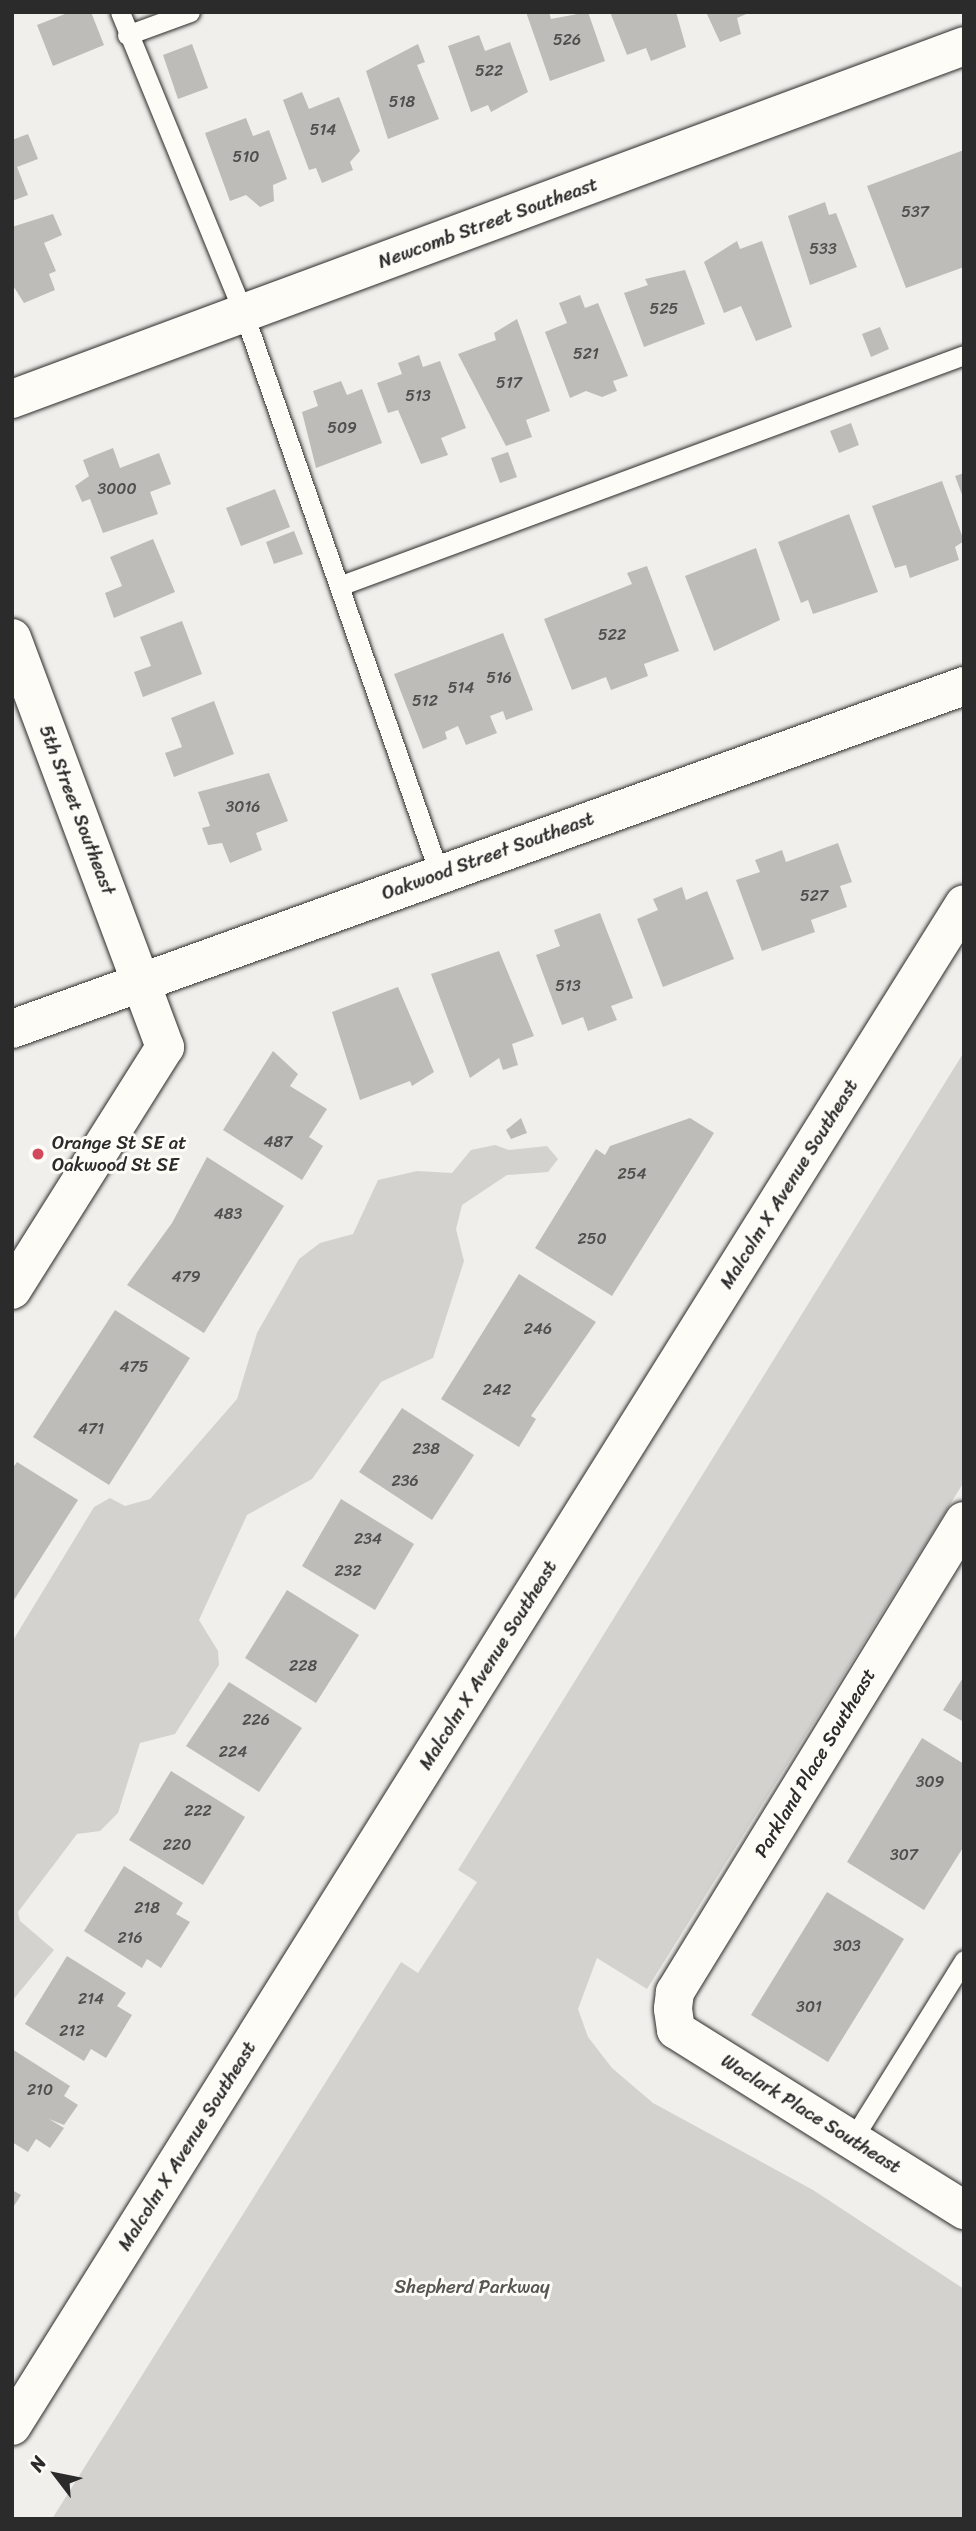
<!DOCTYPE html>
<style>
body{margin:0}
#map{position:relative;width:976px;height:2531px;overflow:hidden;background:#f0efeb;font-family:Sriracha,sans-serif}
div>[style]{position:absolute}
.green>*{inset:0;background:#d3d2cf}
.building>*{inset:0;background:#bdbcb8}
.roads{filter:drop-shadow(0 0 2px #2b2b2b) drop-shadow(0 0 2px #2b2b2b)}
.service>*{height:19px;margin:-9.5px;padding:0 9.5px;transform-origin:9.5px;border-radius:9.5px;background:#fdfcf7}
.minor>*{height:38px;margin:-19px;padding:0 19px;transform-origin:19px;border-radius:19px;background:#fdfcf7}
.secondary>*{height:38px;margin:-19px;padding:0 19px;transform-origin:19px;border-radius:19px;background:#fdfcf7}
.dots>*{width:19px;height:19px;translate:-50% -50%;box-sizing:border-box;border:4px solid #fdfcf7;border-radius:50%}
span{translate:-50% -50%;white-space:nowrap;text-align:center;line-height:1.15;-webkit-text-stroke:6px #fdfcf7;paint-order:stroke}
.number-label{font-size:16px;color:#504f4e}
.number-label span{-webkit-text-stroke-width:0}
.street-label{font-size:19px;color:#2b2b2b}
.poi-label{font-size:19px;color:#2b2b2b}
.left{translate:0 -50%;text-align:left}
.park-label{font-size:19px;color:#555554}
.frame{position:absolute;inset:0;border:14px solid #2b2b2b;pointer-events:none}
.north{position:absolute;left:21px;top:2440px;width:70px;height:70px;-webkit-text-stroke:5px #fdfcf7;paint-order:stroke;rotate:302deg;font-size:19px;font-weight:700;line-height:28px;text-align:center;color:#2b2b2b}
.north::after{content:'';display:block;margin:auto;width:24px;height:32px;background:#2b2b2b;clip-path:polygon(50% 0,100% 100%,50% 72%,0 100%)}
</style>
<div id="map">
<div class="green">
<div style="clip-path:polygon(964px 1052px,964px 1482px,647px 1989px,597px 1958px,578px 2009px,588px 2037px,612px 2068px,653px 2103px,813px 2190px,964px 2289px,964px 2519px,52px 2519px,401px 1962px,418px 1973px,477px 1882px,458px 1870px)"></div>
<div style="clip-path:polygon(495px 1145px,509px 1150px,547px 1146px,558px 1159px,548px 1172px,507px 1175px,462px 1205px,456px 1229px,464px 1261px,433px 1358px,381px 1382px,312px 1479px,247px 1515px,199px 1620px,218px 1651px,219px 1665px,175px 1734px,140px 1743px,118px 1813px,100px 1831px,77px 1834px,18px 1912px,20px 1921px,54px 1950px,12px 2001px,12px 1642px,94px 1507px,110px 1498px,125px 1506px,150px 1499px,237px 1399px,257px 1333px,299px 1259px,320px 1243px,353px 1234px,378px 1180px,417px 1171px,452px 1173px,471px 1150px)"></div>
</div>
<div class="building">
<div style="clip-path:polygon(70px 12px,91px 12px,104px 45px,53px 66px,37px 25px)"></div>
<div style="clip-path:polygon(526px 12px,549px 12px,551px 19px,588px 12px,605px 61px,550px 81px)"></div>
<div style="clip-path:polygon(610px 12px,676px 12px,686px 47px,651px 61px,646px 48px,627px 55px)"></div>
<div style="clip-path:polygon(706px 12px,751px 12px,737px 18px,741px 34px,720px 42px)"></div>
<div style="clip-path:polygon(479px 35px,485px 51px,510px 42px,528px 92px,491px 112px,488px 105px,471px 112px,448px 46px)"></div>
<div style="clip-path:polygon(192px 44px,208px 88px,178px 99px,163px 55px)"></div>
<div style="clip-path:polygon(418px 44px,425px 62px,417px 65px,439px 119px,388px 139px,366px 71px)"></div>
<div style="clip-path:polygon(302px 92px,309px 109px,339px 97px,360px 151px,350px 162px,353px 170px,322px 183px,316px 168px,309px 170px,283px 100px)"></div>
<div style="clip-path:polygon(246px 118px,253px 136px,269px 130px,287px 179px,273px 185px,274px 201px,260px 207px,246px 195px,230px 201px,205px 133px)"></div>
<div style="clip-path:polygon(28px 134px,38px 159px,17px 167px,28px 195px,12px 201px,12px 140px)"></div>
<div style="clip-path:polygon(964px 150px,964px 267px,906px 288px,867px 186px)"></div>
<div style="clip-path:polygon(825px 202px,829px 215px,836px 213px,857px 267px,810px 285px,788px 216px)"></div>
<div style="clip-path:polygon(53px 214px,62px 235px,44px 243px,56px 271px,49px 274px,55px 290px,24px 303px,12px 284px,12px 227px)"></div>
<div style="clip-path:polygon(737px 241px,740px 249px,762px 241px,792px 327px,756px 341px,741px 306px,724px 313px,704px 262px)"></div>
<div style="clip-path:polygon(685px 270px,705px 324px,644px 347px,624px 293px,648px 285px,645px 279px)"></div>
<div style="clip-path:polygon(580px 295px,585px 308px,598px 303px,628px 376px,613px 381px,617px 391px,602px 397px,586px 391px,570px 398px,545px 332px,567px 323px,559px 303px)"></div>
<div style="clip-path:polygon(517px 319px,550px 411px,526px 420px,532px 437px,506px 446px,458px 354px,496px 340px,494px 333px)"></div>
<div style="clip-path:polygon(880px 327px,889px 349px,871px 357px,862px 334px)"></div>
<div style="clip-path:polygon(419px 355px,423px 367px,440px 361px,466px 428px,441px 438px,448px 455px,421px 464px,398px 410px,388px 413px,377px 383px,402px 374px,398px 363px)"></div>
<div style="clip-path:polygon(341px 381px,347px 395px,362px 389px,382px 443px,316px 468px,302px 412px,318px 406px,313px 391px)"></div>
<div style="clip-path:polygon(851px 423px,859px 445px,839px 453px,830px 431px)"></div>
<div style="clip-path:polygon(113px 448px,120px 468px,159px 453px,171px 484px,150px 492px,158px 514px,103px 533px,90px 499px,82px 502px,75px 486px,89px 476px,83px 460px)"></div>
<div style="clip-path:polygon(508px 452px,517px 477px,500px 483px,491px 458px)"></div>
<div style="clip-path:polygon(964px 473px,964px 500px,955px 476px)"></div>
<div style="clip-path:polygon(942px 481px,964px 541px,955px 547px,959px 560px,910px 578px,906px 565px,895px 568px,872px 506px)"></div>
<div style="clip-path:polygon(275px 489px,290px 527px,241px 546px,226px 508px)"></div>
<div style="clip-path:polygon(849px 514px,878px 592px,813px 614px,808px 600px,801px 603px,778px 542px)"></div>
<div style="clip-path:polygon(294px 531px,303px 554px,274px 564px,266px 542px)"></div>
<div style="clip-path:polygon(153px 539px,175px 592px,114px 618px,105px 593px,122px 586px,110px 557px)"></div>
<div style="clip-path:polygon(756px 548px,780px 620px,714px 651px,685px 576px)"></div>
<div style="clip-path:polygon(647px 566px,679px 651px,644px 664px,648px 676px,611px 690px,606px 677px,572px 690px,544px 619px,632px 584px,627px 573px)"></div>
<div style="clip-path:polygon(182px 621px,202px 674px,143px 697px,134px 672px,151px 666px,140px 637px)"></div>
<div style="clip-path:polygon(503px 633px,533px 710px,506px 720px,503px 711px,490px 716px,497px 733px,466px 745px,458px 726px,445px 732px,447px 739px,423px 749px,394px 674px)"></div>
<div style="clip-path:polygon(214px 701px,234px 754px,174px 777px,165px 753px,182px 747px,171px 718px)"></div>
<div style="clip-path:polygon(269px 773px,288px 821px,256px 833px,262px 850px,230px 863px,222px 843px,208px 845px,202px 828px,210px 826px,198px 792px)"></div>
<div style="clip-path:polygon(838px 843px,852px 882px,840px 886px,847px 907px,811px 920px,815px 932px,762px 951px,736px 880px,760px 872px,755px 860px,769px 855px,782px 850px,786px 862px)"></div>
<div style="clip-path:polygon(682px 887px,686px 900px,707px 891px,734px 959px,663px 987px,637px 919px,658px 910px,653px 899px)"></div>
<div style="clip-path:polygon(600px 913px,633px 998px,611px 1006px,617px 1020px,588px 1031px,583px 1017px,562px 1025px,536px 955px,560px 946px,554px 930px)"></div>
<div style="clip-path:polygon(499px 951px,534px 1036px,512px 1044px,518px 1065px,503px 1070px,499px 1058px,470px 1078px,431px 974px)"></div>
<div style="clip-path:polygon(398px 987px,434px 1072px,412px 1086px,410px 1081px,360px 1100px,332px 1012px)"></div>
<div style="clip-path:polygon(273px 1051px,298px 1074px,290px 1086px,327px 1109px,309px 1137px,323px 1146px,302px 1180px,223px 1130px)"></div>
<div style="clip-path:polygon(521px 1118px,527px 1133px,511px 1139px,506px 1130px)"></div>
<div style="clip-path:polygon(690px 1118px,714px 1133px,612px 1296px,535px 1248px,596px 1149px,605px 1155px,610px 1146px)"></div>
<div style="clip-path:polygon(207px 1157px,284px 1206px,204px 1333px,127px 1285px,172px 1223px)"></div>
<div style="clip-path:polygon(519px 1274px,596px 1322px,531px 1416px,536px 1419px,519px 1447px,441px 1399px)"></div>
<div style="clip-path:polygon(115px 1310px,190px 1358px,109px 1485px,33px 1437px)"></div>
<div style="clip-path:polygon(402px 1408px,474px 1455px,432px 1520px,359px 1472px)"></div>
<div style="clip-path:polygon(17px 1462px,78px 1500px,12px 1603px,12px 1469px)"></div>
<div style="clip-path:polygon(341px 1499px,414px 1544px,375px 1610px,302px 1566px)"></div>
<div style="clip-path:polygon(287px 1590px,359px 1635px,316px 1703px,245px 1658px)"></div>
<div style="clip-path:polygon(964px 1676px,964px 1722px,943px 1710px)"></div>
<div style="clip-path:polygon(229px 1682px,302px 1728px,259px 1792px,186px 1746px)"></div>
<div style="clip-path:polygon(922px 1738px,964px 1764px,964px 1846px,924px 1910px,847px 1862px)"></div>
<div style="clip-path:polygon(171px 1771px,245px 1817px,203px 1885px,129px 1840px)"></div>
<div style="clip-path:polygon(124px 1866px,183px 1903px,176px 1914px,190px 1922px,161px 1968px,147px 1959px,142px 1968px,84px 1931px)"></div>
<div style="clip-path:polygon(827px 1892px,904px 1939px,828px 2062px,751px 2015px)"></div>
<div style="clip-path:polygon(67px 1956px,126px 1993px,117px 2006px,132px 2015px,106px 2058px,91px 2049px,84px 2061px,25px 2024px)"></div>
<div style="clip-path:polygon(12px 2049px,70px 2086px,64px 2096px,78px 2105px,64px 2125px,49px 2119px,64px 2128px,50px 2148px,36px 2139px,28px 2152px,12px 2142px)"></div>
<div style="clip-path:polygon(12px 2190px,21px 2195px,12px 2209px)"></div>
</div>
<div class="roads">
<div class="service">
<div style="left:120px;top:12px;width:326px;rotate:67.7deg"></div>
<div style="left:244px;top:314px;width:592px;rotate:70.77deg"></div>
<div style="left:127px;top:35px;width:67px;rotate:-20.1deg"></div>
<div style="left:339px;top:586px;width:666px;rotate:-20.28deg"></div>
<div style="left:852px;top:2140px;width:212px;rotate:-58.1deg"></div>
</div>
<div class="minor">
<div style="left:12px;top:399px;width:1015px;rotate:-20.34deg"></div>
<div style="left:12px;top:638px;width:437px;rotate:69.5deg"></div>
<div style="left:165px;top:1047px;width:287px;rotate:122.2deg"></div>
<div style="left:12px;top:1029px;width:1012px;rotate:-19.81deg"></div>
<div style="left:964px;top:1521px;width:553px;rotate:121.53deg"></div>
<div style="left:675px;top:1992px;width:17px;rotate:97deg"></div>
<div style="left:673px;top:2009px;width:21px;rotate:82deg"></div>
<div style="left:676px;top:2030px;width:340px;rotate:32deg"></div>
</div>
<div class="secondary">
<div style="left:12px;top:2426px;width:1795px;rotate:-57.97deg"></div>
</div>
</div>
<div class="dots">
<div style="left:38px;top:1154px;background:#d1495b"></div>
</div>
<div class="number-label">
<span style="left:567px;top:40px">526</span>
<span style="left:489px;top:71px">522</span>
<span style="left:402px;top:102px">518</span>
<span style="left:323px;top:130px">514</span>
<span style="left:246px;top:157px">510</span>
<span style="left:915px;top:212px">537</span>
<span style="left:823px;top:249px">533</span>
<span style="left:664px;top:309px">525</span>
<span style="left:586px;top:354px">521</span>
<span style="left:509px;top:383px">517</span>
<span style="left:418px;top:396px">513</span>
<span style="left:342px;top:428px">509</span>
<span style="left:117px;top:489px">3000</span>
<span style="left:612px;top:635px">522</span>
<span style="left:499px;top:678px">516</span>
<span style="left:461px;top:688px">514</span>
<span style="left:425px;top:701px">512</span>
<span style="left:243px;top:807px">3016</span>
<span style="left:814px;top:896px">527</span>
<span style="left:568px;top:986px">513</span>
<span style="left:278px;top:1142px">487</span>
<span style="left:632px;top:1174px">254</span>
<span style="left:228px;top:1214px">483</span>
<span style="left:592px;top:1239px">250</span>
<span style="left:186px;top:1277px">479</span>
<span style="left:538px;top:1329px">246</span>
<span style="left:134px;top:1367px">475</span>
<span style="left:497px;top:1390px">242</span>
<span style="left:91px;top:1429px">471</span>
<span style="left:426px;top:1449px">238</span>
<span style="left:405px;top:1481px">236</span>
<span style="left:368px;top:1539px">234</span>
<span style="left:348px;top:1571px">232</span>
<span style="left:303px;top:1666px">228</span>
<span style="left:256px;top:1720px">226</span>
<span style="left:233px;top:1752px">224</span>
<span style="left:930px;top:1782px">309</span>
<span style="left:198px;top:1811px">222</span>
<span style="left:177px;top:1845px">220</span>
<span style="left:904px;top:1855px">307</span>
<span style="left:147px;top:1908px">218</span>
<span style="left:130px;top:1938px">216</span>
<span style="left:847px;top:1946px">303</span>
<span style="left:91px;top:1999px">214</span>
<span style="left:809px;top:2007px">301</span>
<span style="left:72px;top:2031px">212</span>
<span style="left:40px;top:2090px">210</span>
</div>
<div class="street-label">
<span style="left:488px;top:223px;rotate:-20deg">Newcomb Street Southeast</span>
<span style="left:77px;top:810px;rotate:69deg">5th Street Southeast</span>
<span style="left:488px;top:856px;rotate:-20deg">Oakwood Street Southeast</span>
<span style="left:789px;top:1184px;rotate:-58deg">Malcolm X Avenue Southeast</span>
<span style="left:488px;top:1665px;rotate:-58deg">Malcolm X Avenue Southeast</span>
<span style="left:815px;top:1763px;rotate:-59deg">Parkland Place Southeast</span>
<span style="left:811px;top:2114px;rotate:32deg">Waclark Place Southeast</span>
<span style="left:187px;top:2146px;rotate:-58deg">Malcolm X Avenue Southeast</span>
</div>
<div class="poi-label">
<span class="left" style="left:52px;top:1154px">Orange St SE at<br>Oakwood St SE</span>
</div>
<div class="park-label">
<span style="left:472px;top:2287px">Shepherd Parkway</span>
</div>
<div class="frame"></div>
<div class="north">N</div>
</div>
